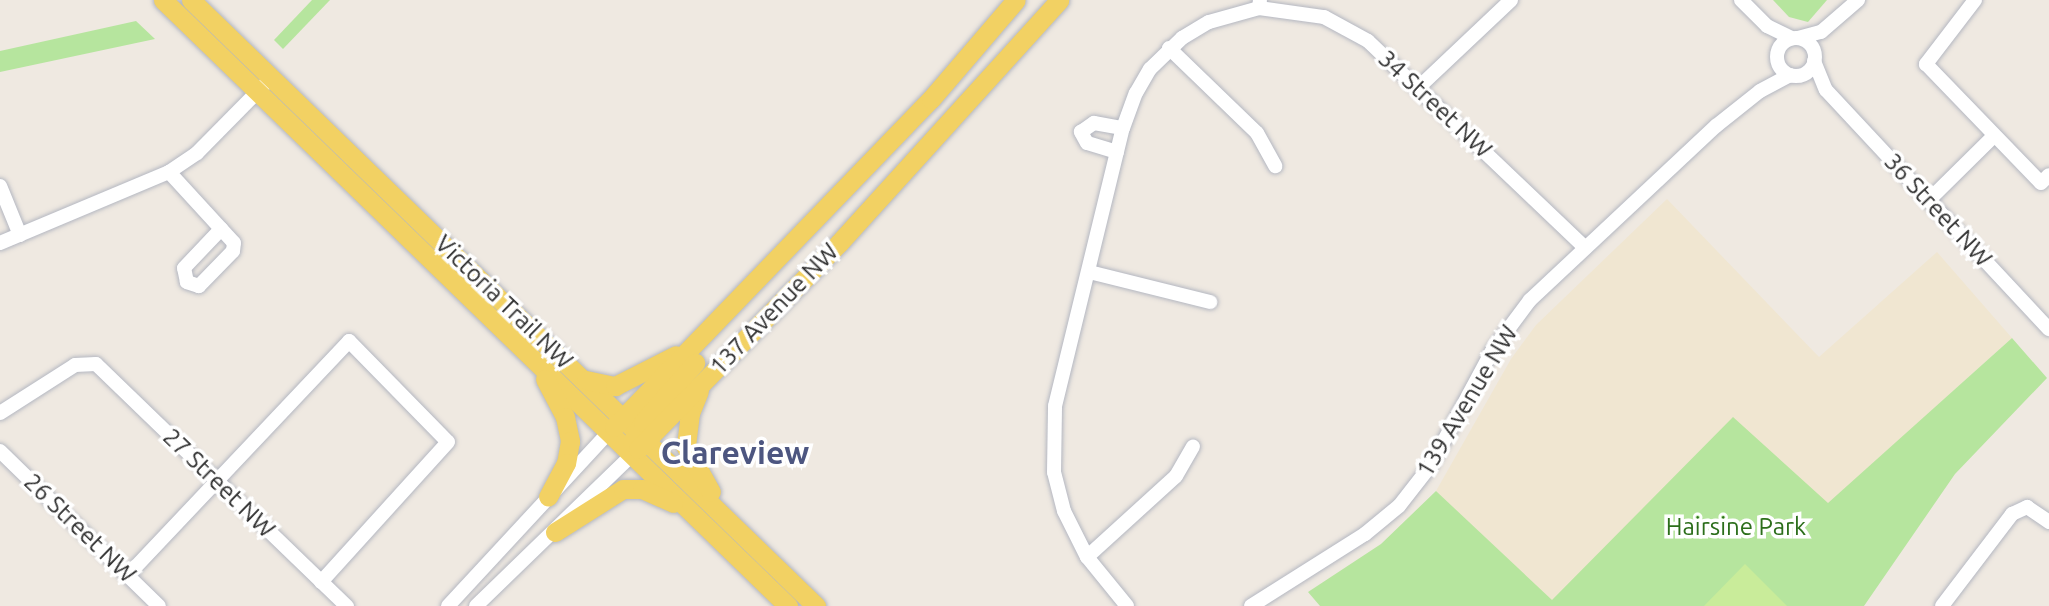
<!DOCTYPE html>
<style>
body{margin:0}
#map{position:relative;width:2049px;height:606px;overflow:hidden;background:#efe9e1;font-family:Ubuntu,sans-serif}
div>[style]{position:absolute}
.education>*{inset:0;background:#f0e6d1}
.green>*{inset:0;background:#b6e59e}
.pitch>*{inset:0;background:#c9ec9a}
.roads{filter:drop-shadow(0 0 2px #b4b7c1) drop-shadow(0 0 2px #b4b7c1)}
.minor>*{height:14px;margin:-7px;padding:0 7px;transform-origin:7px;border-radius:7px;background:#fff}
.minor>.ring{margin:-7px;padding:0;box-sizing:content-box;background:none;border:14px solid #fff;border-radius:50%}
.major>*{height:19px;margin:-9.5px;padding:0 9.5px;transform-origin:9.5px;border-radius:9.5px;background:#f2d163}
span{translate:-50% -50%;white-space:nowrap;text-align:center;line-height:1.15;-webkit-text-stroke:7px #fff;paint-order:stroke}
.street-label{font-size:24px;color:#2e2e2e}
.park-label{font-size:24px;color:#2c6e1b}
.district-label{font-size:32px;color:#4d5680;font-weight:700}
</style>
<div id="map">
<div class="education">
<div style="clip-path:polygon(1667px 199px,1819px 357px,1937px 252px,2012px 338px,1828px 504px,1733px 418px,1552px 601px,1436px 491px,1511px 359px,1536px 325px)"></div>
</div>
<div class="green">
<div style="clip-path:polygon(312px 0,330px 0,283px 49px,274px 40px)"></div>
<div style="clip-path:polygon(1773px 0,1827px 0,1808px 22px,1789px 17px)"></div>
<div style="clip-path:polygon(136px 21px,155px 39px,0 72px,0 51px)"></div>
<div style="clip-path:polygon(2012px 338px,2047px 378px,1955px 474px,1864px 606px,1320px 606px,1308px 592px,1381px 544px,1436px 491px,1552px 600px,1733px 417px,1828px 503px)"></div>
</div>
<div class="pitch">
<div style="clip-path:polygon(1745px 564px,1787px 606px,1704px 606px)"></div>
</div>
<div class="roads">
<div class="minor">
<div style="left:1741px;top:0;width:37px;rotate:45deg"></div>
<div style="left:1767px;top:26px;width:28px;rotate:26deg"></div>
<div style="left:1975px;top:0;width:81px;rotate:127.4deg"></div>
<div style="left:1926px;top:64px;width:165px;rotate:46deg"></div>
<div style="left:2041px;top:183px;width:11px;rotate:-45deg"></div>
<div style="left:1259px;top:8px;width:66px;rotate:7.9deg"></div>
<div style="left:1324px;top:17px;width:50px;rotate:28.6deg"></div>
<div style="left:1368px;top:41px;width:300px;rotate:43.6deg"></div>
<div style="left:1798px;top:38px;width:24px;rotate:-15deg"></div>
<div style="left:1821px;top:32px;width:49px;rotate:-40.9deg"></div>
<div class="ring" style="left:1777px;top:38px;width:24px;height:24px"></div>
<div style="left:1169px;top:48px;width:122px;rotate:44deg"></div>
<div style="left:1257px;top:133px;width:38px;rotate:61deg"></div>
<div style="left:1814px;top:61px;width:31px;rotate:68deg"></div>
<div style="left:1826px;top:90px;width:327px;rotate:47deg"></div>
<div style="left:1418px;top:88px;width:128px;rotate:-43.4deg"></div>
<div style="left:1117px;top:152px;width:31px;rotate:-163deg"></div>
<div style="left:1087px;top:143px;width:13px;rotate:-119deg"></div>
<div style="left:1081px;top:132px;width:16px;rotate:-35deg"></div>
<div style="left:1094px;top:123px;width:29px;rotate:10deg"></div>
<div style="left:169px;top:172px;width:96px;rotate:47.5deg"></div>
<div style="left:234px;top:243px;width:8px;rotate:97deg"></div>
<div style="left:233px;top:251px;width:49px;rotate:134.2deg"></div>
<div style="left:199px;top:286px;width:13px;rotate:-162deg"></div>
<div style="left:187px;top:282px;width:14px;rotate:-102deg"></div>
<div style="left:184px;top:268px;width:54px;rotate:-46.5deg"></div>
<div style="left:0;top:186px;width:53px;rotate:67.8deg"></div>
<div style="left:1929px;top:200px;width:91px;rotate:-44.6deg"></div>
<div style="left:0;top:243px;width:183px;rotate:-22.8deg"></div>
<div style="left:169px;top:172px;width:34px;rotate:-34deg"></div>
<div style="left:197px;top:153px;width:94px;rotate:-45.4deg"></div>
<div style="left:1089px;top:272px;width:125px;rotate:13.9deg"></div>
<div style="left:0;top:413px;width:89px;rotate:-32.6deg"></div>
<div style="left:75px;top:365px;width:21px;rotate:-3deg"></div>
<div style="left:96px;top:364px;width:349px;rotate:44deg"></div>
<div style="left:0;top:451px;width:222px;rotate:44.3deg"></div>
<div style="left:1087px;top:557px;width:120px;rotate:-42.3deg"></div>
<div style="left:1176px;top:476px;width:34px;rotate:-60deg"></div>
<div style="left:128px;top:575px;width:322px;rotate:-46.6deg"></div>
<div style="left:349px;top:341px;width:141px;rotate:45.6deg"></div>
<div style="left:448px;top:442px;width:189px;rotate:132.2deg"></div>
<div style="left:448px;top:606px;width:237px;rotate:-47.2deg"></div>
<div style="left:476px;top:606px;width:217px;rotate:-44.1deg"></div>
<div style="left:1127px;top:606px;width:63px;rotate:-129.2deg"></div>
<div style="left:1087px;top:557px;width:51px;rotate:-116.6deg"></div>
<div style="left:1064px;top:511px;width:40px;rotate:-104.4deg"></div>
<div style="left:1054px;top:472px;width:66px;rotate:-89.1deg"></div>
<div style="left:1055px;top:406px;width:286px;rotate:-76.3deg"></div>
<div style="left:1123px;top:128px;width:37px;rotate:-70deg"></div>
<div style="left:1136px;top:93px;width:28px;rotate:-60deg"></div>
<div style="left:1150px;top:69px;width:45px;rotate:-44.1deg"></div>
<div style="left:1182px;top:38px;width:31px;rotate:-31deg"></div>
<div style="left:1209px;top:22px;width:52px;rotate:-15.6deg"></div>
<div style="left:1259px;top:8px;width:8px;rotate:-83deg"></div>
<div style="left:1251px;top:606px;width:135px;rotate:-32.3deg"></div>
<div style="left:1365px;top:534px;width:44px;rotate:-39.5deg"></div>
<div style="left:1399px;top:506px;width:52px;rotate:-52deg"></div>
<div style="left:1431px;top:465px;width:129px;rotate:-61.8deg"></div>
<div style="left:1492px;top:351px;width:64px;rotate:-53.3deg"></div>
<div style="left:1530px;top:300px;width:255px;rotate:-43.1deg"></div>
<div style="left:1716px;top:126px;width:56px;rotate:-38.5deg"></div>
<div style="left:1760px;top:91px;width:34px;rotate:-28deg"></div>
<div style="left:1942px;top:606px;width:116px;rotate:-52.7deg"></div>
<div style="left:2012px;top:514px;width:17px;rotate:-25deg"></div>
<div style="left:2027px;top:507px;width:27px;rotate:34deg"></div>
</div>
<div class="major">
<div style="left:163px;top:0;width:871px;rotate:44.12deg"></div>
<div style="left:191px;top:0;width:871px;rotate:44.12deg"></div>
<div style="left:545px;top:379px;width:43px;rotate:62.2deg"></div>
<div style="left:565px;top:417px;width:25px;rotate:78deg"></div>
<div style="left:570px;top:441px;width:22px;rotate:100deg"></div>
<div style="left:566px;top:463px;width:38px;rotate:118deg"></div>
<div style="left:586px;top:380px;width:30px;rotate:12deg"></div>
<div style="left:615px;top:386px;width:68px;rotate:-26.9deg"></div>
<div style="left:699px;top:391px;width:24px;rotate:112deg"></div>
<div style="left:690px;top:413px;width:34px;rotate:97deg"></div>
<div style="left:686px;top:447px;width:51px;rotate:60.9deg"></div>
<div style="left:614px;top:427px;width:456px;rotate:-46deg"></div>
<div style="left:931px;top:99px;width:130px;rotate:-49.4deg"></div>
<div style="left:632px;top:442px;width:23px;rotate:-61deg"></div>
<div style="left:643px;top:422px;width:79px;rotate:-48.6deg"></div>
<div style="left:638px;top:449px;width:288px;rotate:-45.7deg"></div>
<div style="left:839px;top:243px;width:328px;rotate:-47.8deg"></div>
<div style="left:555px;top:532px;width:80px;rotate:-32.3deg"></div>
<div style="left:623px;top:489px;width:19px"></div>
<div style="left:642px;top:489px;width:34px;rotate:24deg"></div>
</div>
</div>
<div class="street-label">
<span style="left:1435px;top:104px;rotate:43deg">34 Street NW</span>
<span style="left:1938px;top:210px;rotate:47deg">36 Street NW</span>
<span style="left:504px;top:302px;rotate:44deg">Victoria Trail NW</span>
<span style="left:774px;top:309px;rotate:-46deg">137 Avenue NW</span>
<span style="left:1467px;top:401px;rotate:-59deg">139 Avenue NW</span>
<span style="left:219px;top:483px;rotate:44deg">27 Street NW</span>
<span style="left:80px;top:528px;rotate:44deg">26 Street NW</span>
</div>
<div class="park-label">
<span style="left:1736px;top:527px">Hairsine Park</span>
</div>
<div class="district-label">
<span style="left:735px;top:452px">Clareview</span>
</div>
</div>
